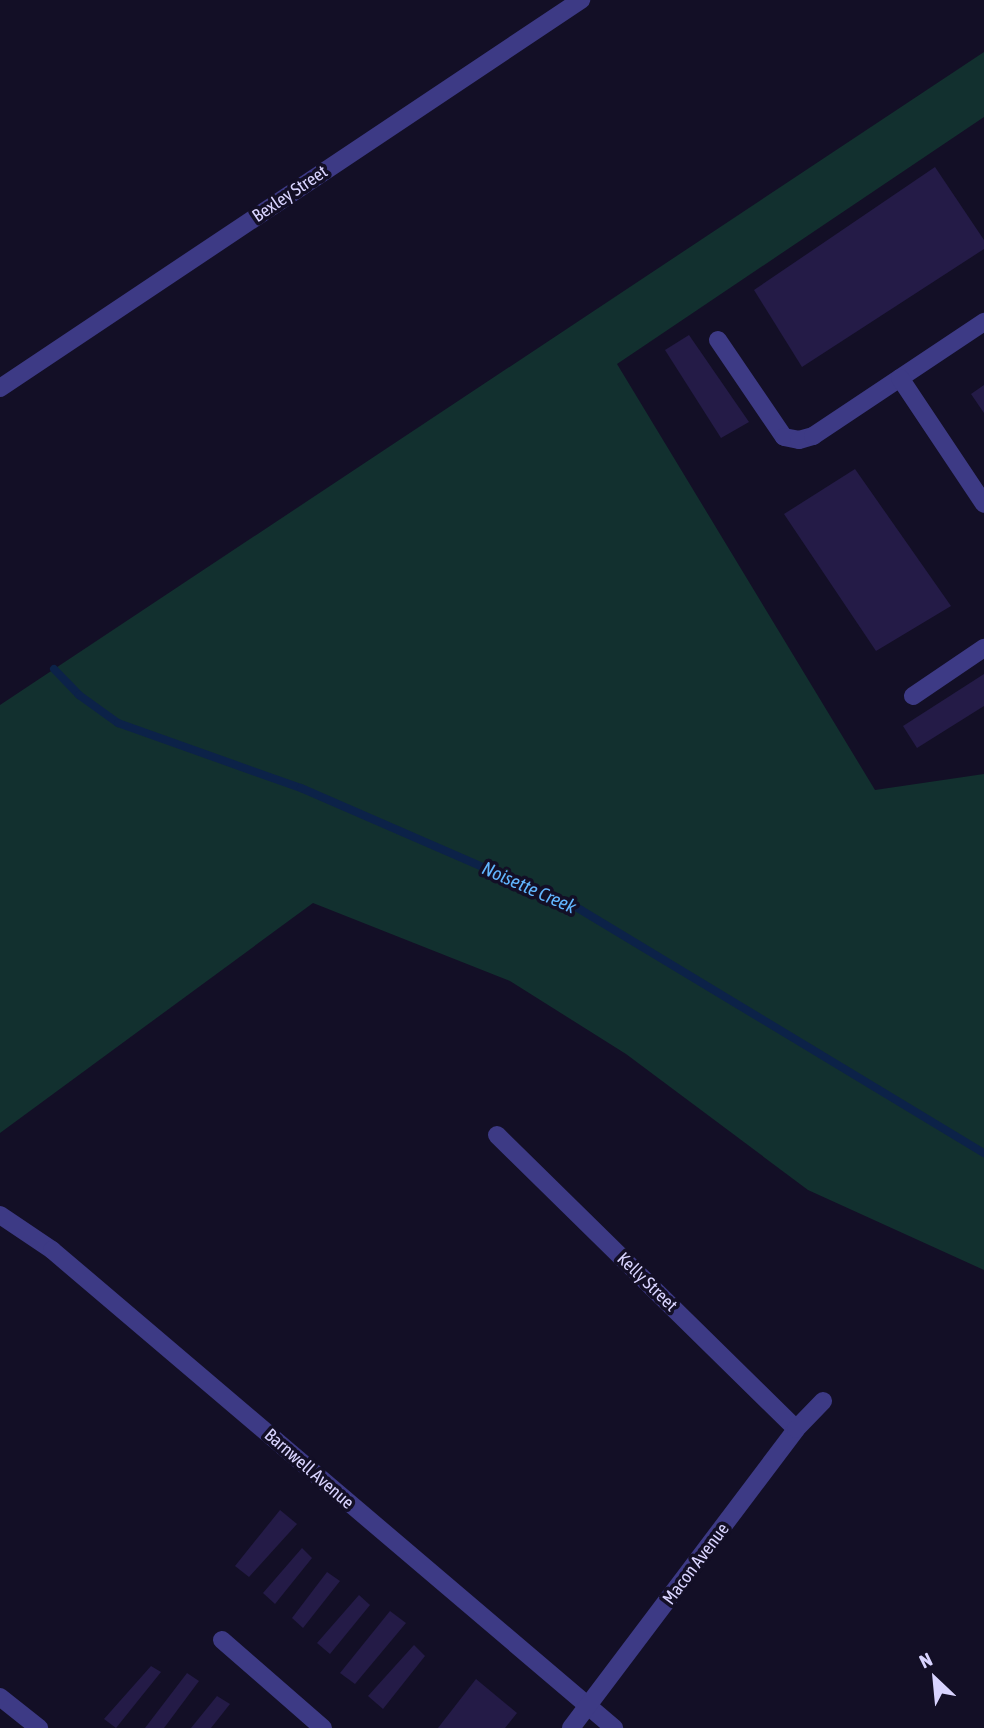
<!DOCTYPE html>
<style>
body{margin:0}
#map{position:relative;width:984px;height:1728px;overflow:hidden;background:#130f26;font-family:"Asap Condensed",sans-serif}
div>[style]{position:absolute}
.green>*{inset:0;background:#12302f}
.stream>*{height:8px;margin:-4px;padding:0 4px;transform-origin:4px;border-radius:4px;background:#0c2248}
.building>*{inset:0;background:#241b47}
.minor>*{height:18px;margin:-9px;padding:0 9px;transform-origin:9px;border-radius:9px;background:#3d3a85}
span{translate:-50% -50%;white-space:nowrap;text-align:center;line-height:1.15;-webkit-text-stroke:7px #130f26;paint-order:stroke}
.street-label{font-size:18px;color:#d9d4ff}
.water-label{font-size:19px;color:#62b6ff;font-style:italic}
.north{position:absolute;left:900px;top:1644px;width:70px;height:70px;-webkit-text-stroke:5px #130f26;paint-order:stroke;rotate:334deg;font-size:19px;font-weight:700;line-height:28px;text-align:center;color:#d9d4ff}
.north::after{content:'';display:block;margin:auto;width:24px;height:32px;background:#d9d4ff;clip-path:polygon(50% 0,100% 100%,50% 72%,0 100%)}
</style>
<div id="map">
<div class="green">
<div style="clip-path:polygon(984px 52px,984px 117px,617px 364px,875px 790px,984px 774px,984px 1270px,808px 1190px,626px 1054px,510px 981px,313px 903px,0 1133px,0 705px)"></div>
</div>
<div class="stream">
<div style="left:54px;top:669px;width:36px;rotate:46deg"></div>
<div style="left:79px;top:695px;width:48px;rotate:35.7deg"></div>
<div style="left:118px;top:723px;width:194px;rotate:19.6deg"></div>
<div style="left:301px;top:788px;width:305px;rotate:23.5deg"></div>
<div style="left:581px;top:910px;width:471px;rotate:31.1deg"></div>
</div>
<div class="building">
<div style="clip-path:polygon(935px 167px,984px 240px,984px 249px,802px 367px,754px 290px)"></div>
<div style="clip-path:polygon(689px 335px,749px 422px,721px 438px,665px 350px)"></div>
<div style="clip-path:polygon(984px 385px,984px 413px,971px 394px)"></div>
<div style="clip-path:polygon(855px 469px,951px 606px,876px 651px,784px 514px)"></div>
<div style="clip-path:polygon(984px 674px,984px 706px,917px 748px,903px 726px)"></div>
<div style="clip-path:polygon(280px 1510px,297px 1524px,249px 1577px,235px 1566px)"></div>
<div style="clip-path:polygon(302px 1548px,312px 1558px,275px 1604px,263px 1593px)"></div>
<div style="clip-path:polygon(327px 1572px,340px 1581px,303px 1628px,292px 1618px)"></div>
<div style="clip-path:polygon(359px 1595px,370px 1605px,330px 1654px,317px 1643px)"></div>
<div style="clip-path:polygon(390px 1611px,406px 1623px,355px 1684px,340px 1673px)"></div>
<div style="clip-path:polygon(414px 1645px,425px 1656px,383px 1709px,368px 1696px)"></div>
<div style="clip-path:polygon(151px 1666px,161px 1672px,116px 1728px,104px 1719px)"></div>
<div style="clip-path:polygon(187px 1673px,199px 1681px,164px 1728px,145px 1728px)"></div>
<div style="clip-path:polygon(476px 1679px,517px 1713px,505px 1728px,438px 1728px)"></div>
<div style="clip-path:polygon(217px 1696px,230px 1704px,211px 1728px,191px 1728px)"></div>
</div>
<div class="minor">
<div style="left:718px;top:340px;width:117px;rotate:55.8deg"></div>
<div style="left:784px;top:437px;width:15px;rotate:11deg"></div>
<div style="left:799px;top:440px;width:15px;rotate:-16deg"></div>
<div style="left:813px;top:436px;width:206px;rotate:-33.7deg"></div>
<div style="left:900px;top:378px;width:151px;rotate:56.3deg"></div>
<div style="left:0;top:388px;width:699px;rotate:-33.74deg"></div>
<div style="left:913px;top:696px;width:86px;rotate:-34.1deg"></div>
<div style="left:497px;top:1135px;width:419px;rotate:44.5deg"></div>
<div style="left:0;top:1215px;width:63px;rotate:33.9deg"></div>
<div style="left:52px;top:1250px;width:738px;rotate:40.38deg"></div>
<div style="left:222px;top:1640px;width:134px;rotate:41.1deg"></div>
<div style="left:0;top:1697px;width:50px;rotate:38.5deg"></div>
<div style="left:571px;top:1728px;width:374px;rotate:-53deg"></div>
<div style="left:796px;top:1429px;width:39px;rotate:-46deg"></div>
</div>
<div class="street-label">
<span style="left:290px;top:194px;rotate:-34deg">Bexley Street</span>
<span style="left:647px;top:1282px;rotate:44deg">Kelly Street</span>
<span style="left:309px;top:1469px;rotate:41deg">Barnwell Avenue</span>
<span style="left:696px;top:1564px;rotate:-53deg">Macon Avenue</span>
</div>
<div class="water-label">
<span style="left:529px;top:888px;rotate:24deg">Noisette Creek</span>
</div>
<div class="north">N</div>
</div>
